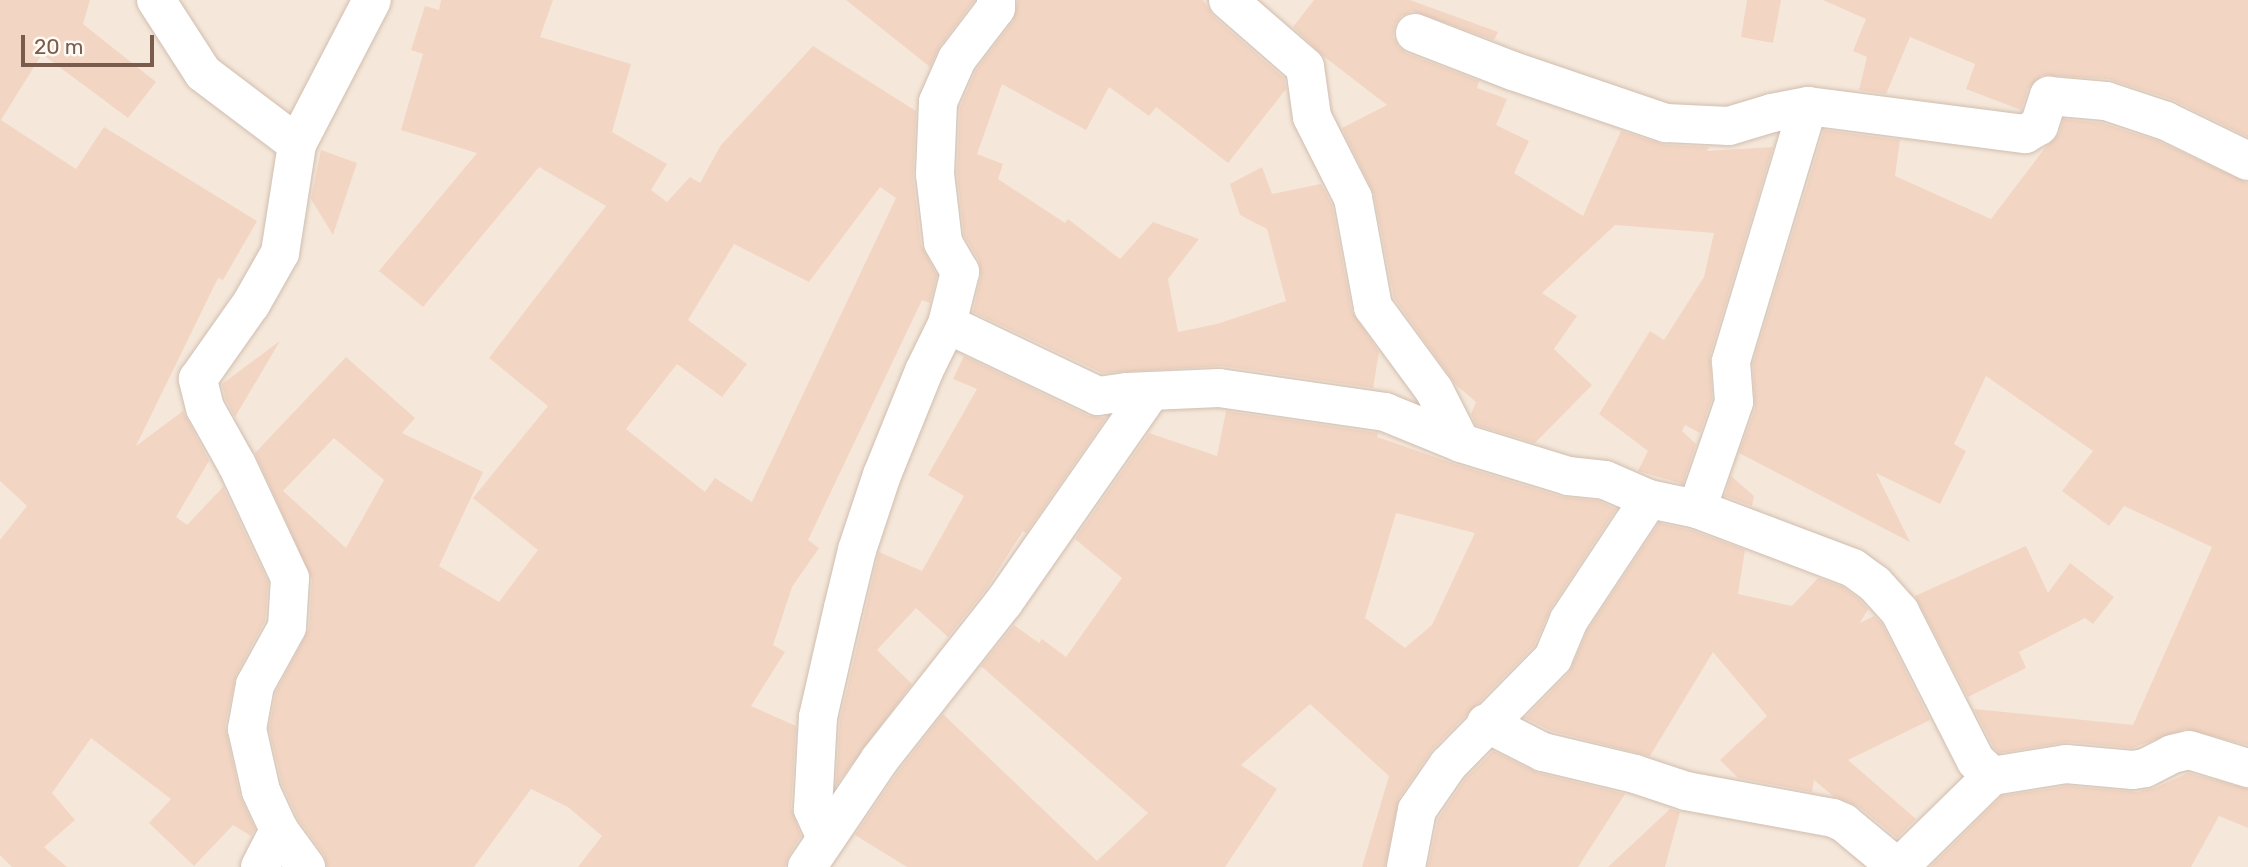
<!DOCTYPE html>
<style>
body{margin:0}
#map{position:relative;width:2248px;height:867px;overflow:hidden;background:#fdf6ec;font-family:Rubik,sans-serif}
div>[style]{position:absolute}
.residential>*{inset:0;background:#f5e8da}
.building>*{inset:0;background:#f3d5c3}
.roads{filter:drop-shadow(0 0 2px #d1beb0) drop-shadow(0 0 2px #d1beb0)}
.street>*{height:38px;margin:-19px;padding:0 19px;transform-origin:19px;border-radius:19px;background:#fff}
span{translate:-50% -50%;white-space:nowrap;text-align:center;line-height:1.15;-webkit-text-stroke:5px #fffaf3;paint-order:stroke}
.scale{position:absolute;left:21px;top:35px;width:133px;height:32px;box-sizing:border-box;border:4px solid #7a5c4d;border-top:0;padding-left:9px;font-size:21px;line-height:24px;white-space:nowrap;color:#7a5c4d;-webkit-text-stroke:5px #fffaf3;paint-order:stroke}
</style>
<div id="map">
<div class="residential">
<div style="clip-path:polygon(0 0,2248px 0,2248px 867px,0 867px)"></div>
</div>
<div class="building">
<div style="clip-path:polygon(0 0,90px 0,83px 24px,156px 82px,128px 118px,42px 54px,1px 120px,76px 169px,104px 127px,257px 221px,223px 280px,218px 278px,136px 446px,183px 411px,209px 461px,176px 517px,187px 525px,223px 487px,268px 582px,265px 621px,236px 675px,225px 726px,240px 796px,255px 829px,251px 836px,233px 825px,194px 866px,149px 823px,171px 799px,91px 738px,52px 793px,75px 820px,44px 847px,67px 867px,12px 867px,0 855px,0 540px,27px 506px,0 481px)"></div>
<div style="clip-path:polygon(evenodd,441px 0,553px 0,540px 37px,631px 64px,612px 132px,667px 164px,651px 190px,667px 202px,690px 177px,700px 183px,721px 145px,813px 46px,916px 111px,913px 176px,921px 245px,937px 275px,930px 303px,922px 300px,808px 540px,819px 548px,792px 587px,773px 645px,785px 652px,751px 706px,796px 726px,791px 808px,801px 836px,789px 855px,785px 867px,578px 867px,602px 836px,568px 807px,531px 789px,474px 867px,327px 867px,324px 855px,298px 819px,282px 784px,269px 729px,276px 692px,309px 629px,312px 579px,255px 453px,346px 357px,415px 418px,402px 433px,483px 472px,439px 566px,499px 602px,538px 550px,473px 498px,548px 406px,489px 358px,606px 206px,539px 167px,423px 307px,379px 271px,477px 153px,401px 130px,423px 54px,411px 50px,425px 6px,439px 10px,441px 0,880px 187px,896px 198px,752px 502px,715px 478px,705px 492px,626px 429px,677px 364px,722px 397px,747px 364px,688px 320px,734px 244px,809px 282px,880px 187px,441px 0,334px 438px,384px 480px,346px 548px,283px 491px,334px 438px)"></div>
<div style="clip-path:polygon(846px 0,974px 0,974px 1px,940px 46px,930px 67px)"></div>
<div style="clip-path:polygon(1018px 0,1203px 0,1214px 17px,1284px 78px,1286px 89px,1228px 163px,1156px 107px,1149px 116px,1109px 87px,1086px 130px,1002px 84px,977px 154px,1003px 164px,998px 179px,1065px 223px,1068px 219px,1120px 259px,1153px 222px,1199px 239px,1168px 279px,1178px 332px,1217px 324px,1286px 301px,1267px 229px,1240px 215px,1230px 184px,1262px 167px,1272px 194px,1321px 184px,1332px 205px,1352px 312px,1379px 352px,1373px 388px,1222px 366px,1102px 373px,973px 312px,981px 276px,979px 261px,964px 235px,957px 173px,960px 107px,976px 70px,1013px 21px)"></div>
<div style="clip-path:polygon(1314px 0,1410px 0,1498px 32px,1494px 40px,1412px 11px,1401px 16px,1395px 24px,1393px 36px,1398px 46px,1406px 53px,1479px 81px,1477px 88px,1507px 99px,1496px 125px,1529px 141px,1514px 173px,1583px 216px,1621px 131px,1665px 145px,1709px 147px,1707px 151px,1773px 147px,1710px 355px,1712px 399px,1700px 433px,1685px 425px,1682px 431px,1696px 444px,1683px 484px,1638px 471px,1648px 451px,1599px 414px,1650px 331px,1664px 340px,1704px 277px,1714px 233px,1615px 225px,1542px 293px,1577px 316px,1554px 349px,1592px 385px,1535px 443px,1476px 425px,1471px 414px,1476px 402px,1456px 385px,1394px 298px,1374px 194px,1342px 128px,1387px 105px,1322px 55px,1293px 27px)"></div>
<div style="clip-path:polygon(1747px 0,1781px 0,1773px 43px,1741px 37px)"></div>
<div style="clip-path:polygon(1823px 0,2248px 0,2248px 137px,2173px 100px,2108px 79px,2042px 75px,2028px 89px,2021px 110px,1966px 89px,1975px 64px,1910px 37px,1886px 94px,1859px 90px,1867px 57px,1853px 51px,1866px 19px)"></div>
<div style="clip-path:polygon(2064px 119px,2102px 123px,2158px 141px,2248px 183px,2248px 745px,2185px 729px,2132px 748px,2068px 742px,1999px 753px,1994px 748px,1974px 709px,2133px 725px,2212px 547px,2124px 506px,2109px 526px,2062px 491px,2093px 451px,1986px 376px,1954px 444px,1966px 451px,1940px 504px,1876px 473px,1910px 542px,1739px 453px,1755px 409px,1753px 363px,1824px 130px,1900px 140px,1895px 176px,1991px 219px,2045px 148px,2059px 134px)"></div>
<div style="clip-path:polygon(321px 150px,357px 163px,333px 235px,311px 199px)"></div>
<div style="clip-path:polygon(280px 341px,235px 417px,226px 400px,222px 384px)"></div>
<div style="clip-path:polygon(964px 356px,1089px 416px,1106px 418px,1026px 533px,1023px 531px,986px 589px,948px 637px,916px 608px,877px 650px,912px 684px,836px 785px,840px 720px,879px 552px,922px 571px,964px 496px,928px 475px,977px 389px,953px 379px)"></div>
<div style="clip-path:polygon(evenodd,1226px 411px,1378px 433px,1377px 437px,1455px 464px,1562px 497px,1599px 501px,1616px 509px,1551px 608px,1534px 646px,1432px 750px,1399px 798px,1385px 867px,1362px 867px,1389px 776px,1310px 704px,1241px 765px,1277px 789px,1225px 867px,907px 867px,855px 835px,898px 772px,943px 714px,1097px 861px,1148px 813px,981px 666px,1014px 625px,1039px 643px,1042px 639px,1066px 657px,1122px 578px,1075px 539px,1149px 433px,1217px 456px,1226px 411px,1396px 513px,1475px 533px,1432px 625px,1405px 648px,1365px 618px,1396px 513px)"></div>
<div style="clip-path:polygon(1731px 476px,1754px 496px,1752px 506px,1725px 496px)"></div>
<div style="clip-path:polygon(1659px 523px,1691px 530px,1745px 550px,1738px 594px,1792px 606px,1818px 578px,1843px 587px,1860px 600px,1868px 609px,1860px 623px,1874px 616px,1882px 624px,1930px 720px,1848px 760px,1916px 819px,1897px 838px,1858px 806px,1833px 796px,1814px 780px,1812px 792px,1738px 778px,1720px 760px,1767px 716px,1713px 652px,1650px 756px,1551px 731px,1525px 718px,1569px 673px,1588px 630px)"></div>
<div style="clip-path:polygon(2026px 546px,2048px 593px,2070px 563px,2114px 597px,2093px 624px,2085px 618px,2019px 652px,2026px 668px,1968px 697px,1915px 596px)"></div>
<div style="clip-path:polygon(1493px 751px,1538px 773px,1625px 794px,1578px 867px,1428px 867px,1438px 819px,1465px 779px)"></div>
<div style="clip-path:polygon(2188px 773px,2248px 789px,2248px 828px,2219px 816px,2191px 867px,1930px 867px,2002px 796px,2067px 786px,2137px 792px,2155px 788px)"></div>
<div style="clip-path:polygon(1670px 809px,1680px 812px,1665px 867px,1608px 867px)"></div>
</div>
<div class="roads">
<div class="street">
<div style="left:156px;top:0;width:87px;rotate:57.2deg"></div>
<div style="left:203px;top:73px;width:118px;rotate:37.1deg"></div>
<div style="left:1228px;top:0;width:102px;rotate:41deg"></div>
<div style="left:1305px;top:67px;width:50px;rotate:82deg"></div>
<div style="left:1312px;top:117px;width:91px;rotate:63.2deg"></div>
<div style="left:1353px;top:198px;width:111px;rotate:79.6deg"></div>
<div style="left:1373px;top:307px;width:103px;rotate:53.7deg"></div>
<div style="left:1434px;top:390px;width:59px;rotate:63deg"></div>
<div style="left:1415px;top:33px;width:105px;rotate:21.2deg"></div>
<div style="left:1513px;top:71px;width:162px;rotate:18.8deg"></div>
<div style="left:1666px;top:123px;width:63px;rotate:2.7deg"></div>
<div style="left:1729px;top:126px;width:45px;rotate:-16.8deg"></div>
<div style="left:1772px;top:113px;width:37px;rotate:-11deg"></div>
<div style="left:1808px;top:106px;width:219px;rotate:7.4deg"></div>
<div style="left:2025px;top:134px;width:16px;rotate:-30deg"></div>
<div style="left:2039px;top:126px;width:32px;rotate:-72deg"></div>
<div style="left:2049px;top:96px;width:57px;rotate:5deg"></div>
<div style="left:2106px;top:101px;width:63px;rotate:18.4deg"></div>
<div style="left:2166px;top:121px;width:91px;rotate:26deg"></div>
<div style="left:947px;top:324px;width:167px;rotate:25.5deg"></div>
<div style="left:1098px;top:396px;width:29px;rotate:-8deg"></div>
<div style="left:1127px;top:392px;width:92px;rotate:-2.5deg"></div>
<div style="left:1219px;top:388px;width:168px;rotate:8.2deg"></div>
<div style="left:1385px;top:412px;width:82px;rotate:22.2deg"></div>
<div style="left:1461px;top:443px;width:112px;rotate:17.1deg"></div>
<div style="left:1568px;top:476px;width:37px;rotate:6deg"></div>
<div style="left:1605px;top:480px;width:48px;rotate:23.4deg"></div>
<div style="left:1649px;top:499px;width:49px;rotate:11.8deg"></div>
<div style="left:1697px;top:509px;width:167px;rotate:20.7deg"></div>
<div style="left:1853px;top:568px;width:27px;rotate:36deg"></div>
<div style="left:1875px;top:584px;width:38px;rotate:48deg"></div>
<div style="left:1900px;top:612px;width:167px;rotate:63deg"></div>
<div style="left:1976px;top:761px;width:22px;rotate:43deg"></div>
<div style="left:1697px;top:509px;width:113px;rotate:-70.9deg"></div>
<div style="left:1734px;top:402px;width:41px;rotate:-94.2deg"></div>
<div style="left:1731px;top:361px;width:266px;rotate:-73.2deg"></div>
<div style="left:1486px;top:723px;width:64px;rotate:27deg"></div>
<div style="left:1543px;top:752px;width:95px;rotate:13.4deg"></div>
<div style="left:1635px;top:774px;width:54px;rotate:18.4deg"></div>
<div style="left:1686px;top:791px;width:149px;rotate:10.4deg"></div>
<div style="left:1833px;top:818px;width:12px;rotate:24deg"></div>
<div style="left:1844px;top:823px;width:69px;rotate:39.7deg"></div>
<div style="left:279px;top:830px;width:46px;rotate:53.9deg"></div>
<div style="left:825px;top:836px;width:30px;rotate:-114deg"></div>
<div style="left:813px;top:809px;width:92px;rotate:-86.9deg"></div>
<div style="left:818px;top:717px;width:112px;rotate:-77.1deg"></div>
<div style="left:843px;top:608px;width:60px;rotate:-76.4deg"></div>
<div style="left:857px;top:550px;width:79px;rotate:-71.6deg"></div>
<div style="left:882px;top:475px;width:112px;rotate:-68deg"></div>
<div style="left:924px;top:371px;width:52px;rotate:-63.9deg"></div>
<div style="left:947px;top:324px;width:54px;rotate:-76deg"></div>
<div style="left:960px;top:272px;width:34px;rotate:-120deg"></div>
<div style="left:943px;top:242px;width:68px;rotate:-96.7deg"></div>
<div style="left:935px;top:174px;width:72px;rotate:-87.6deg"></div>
<div style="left:938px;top:102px;width:47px;rotate:-66.2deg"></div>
<div style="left:957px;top:59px;width:64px;rotate:-52.6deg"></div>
<div style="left:996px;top:8px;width:8px;rotate:-90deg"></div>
<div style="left:260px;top:867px;width:42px;rotate:-62.8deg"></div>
<div style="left:279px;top:830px;width:43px;rotate:-114.8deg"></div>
<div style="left:261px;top:791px;width:64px;rotate:-102.7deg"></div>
<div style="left:247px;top:729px;width:45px;rotate:-79.7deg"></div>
<div style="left:255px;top:685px;width:66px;rotate:-61.1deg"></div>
<div style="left:287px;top:627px;width:49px;rotate:-86.5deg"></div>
<div style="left:290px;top:578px;width:125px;rotate:-115.1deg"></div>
<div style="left:237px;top:465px;width:65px;rotate:-119.3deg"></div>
<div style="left:205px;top:408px;width:30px;rotate:-104deg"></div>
<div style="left:198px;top:379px;width:92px;rotate:-54.8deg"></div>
<div style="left:251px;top:304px;width:59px;rotate:-60.4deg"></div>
<div style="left:280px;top:253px;width:110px;rotate:-81.1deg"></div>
<div style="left:297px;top:144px;width:162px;rotate:-62.5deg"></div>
<div style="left:807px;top:867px;width:130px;rotate:-55.9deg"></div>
<div style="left:880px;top:759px;width:200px;rotate:-51.7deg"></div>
<div style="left:1004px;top:602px;width:255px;rotate:-55.1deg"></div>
<div style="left:1406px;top:867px;width:58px;rotate:-79.1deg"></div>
<div style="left:1417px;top:810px;width:55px;rotate:-55.4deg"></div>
<div style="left:1448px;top:765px;width:150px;rotate:-45.5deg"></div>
<div style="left:1553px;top:658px;width:41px;rotate:-67.2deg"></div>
<div style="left:1569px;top:620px;width:145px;rotate:-56.5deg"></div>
<div style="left:1899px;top:867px;width:130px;rotate:-44.4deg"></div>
<div style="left:1992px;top:776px;width:75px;rotate:-9.2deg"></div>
<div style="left:2066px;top:764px;width:67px;rotate:5.1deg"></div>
<div style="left:2133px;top:770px;width:12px;rotate:-9deg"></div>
<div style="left:2145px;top:768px;width:30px;rotate:-27deg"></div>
<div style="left:2172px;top:754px;width:17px;rotate:-13deg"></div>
<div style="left:2189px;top:750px;width:62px;rotate:17deg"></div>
</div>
</div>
<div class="scale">20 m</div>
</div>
